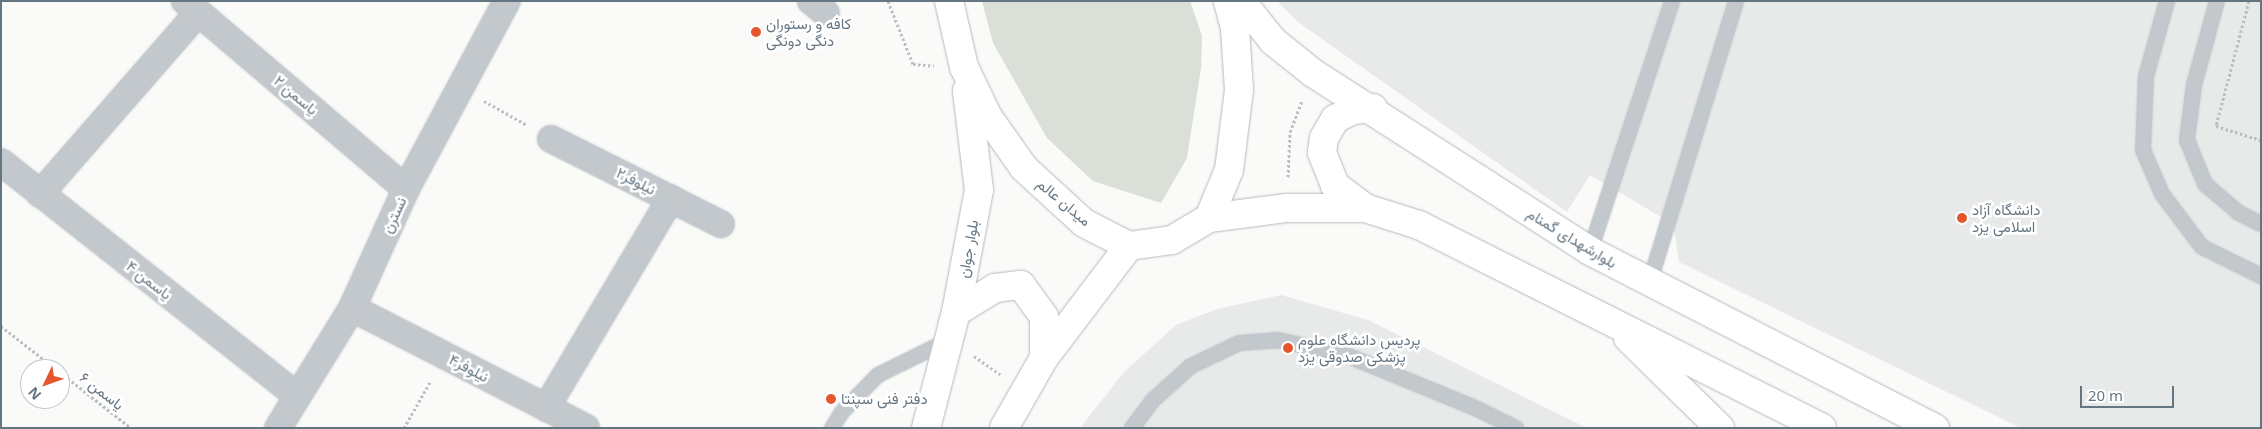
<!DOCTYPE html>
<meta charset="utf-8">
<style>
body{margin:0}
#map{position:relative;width:2262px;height:429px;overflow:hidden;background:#fafaf8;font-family:"Noto Sans",Vazirmatn,sans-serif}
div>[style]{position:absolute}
.built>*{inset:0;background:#e8e9e9}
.green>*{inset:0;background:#dadfd7}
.path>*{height:3px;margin-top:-1.5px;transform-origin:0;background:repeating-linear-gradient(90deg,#bbbfc2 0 2.5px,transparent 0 5px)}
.roads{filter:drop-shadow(0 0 1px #b3babf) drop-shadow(0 0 1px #b3babf)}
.lane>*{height:14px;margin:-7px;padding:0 7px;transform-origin:7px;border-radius:7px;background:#c3c8cc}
.street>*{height:26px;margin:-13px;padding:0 13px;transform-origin:13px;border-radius:13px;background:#c3c8cc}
.secondary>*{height:28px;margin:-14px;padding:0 14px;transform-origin:14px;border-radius:14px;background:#fff}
.primary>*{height:28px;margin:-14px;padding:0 14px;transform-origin:14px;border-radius:14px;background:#fff}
.dots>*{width:14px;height:14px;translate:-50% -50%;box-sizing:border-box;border:2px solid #fff;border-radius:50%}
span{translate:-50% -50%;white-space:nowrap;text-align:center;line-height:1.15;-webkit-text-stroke:5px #fff;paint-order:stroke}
.poi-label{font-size:15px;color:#657683}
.left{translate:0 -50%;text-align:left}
.street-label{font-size:15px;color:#657683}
.frame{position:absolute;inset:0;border:2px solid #657683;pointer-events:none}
.north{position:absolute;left:20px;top:359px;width:50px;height:50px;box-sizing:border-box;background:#fff;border:1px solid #c1c8cd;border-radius:50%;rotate:228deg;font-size:14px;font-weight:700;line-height:20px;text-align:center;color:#657683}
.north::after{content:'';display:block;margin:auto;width:18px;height:22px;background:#e4572e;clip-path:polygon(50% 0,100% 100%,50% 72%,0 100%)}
.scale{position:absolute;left:2080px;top:386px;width:94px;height:22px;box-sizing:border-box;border:2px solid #657683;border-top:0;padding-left:6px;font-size:15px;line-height:18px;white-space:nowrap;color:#657683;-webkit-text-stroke:4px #fff;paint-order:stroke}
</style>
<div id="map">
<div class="built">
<div style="clip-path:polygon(1277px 1px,2261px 1px,2261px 428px,2021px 428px,1679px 262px,1673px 224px,1590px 175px,1567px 212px,1298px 22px)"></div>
<div style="clip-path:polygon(1281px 295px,1368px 320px,1587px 428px,1080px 428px,1124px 372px,1176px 325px,1217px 309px)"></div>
</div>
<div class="green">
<div style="clip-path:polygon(982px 1px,1190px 1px,1202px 36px,1201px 68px,1187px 158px,1161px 203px,1093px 181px,1047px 138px,993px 43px)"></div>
</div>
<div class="path">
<div style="left:888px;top:1px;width:68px;rotate:68.4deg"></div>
<div style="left:913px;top:64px;width:21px;rotate:5deg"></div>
<div style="left:2249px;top:1px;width:129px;rotate:104.8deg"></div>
<div style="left:2216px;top:126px;width:47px;rotate:17.3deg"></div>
<div style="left:484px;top:101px;width:49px;rotate:29.2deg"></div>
<div style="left:1288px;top:177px;width:45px;rotate:-87.5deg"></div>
<div style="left:1290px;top:132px;width:33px;rotate:-69deg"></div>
<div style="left:1px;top:326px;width:70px;rotate:38deg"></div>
<div style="left:974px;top:356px;width:32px;rotate:35deg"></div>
<div style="left:60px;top:372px;width:90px;rotate:38.3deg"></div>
<div style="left:404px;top:428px;width:53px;rotate:-60.5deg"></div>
</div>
<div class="roads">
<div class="lane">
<div style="left:2167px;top:1px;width:78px;rotate:105.6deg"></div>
<div style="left:2146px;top:76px;width:74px;rotate:92.3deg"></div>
<div style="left:2143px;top:150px;width:48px;rotate:66.6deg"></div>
<div style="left:2162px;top:194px;width:66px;rotate:53deg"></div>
<div style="left:2202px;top:247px;width:66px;rotate:26.2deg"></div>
<div style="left:2217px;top:1px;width:87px;rotate:105.3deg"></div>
<div style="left:2194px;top:85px;width:55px;rotate:97.3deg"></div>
<div style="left:2187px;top:140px;width:48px;rotate:67.8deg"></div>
<div style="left:2205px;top:184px;width:45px;rotate:40.5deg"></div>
<div style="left:2239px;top:213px;width:25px;rotate:27deg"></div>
<div style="left:1590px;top:251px;width:263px;rotate:-71.8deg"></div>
<div style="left:1650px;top:281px;width:293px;rotate:-72.9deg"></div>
<div style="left:832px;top:428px;width:19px;rotate:-58deg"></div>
<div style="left:842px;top:412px;width:52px;rotate:-45.8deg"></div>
<div style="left:878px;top:375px;width:79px;rotate:-26.2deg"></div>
<div style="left:1132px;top:428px;width:35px;rotate:-53deg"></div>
<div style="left:1153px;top:400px;width:51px;rotate:-41.8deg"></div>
<div style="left:1191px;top:366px;width:53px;rotate:-25.6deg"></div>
<div style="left:1239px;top:343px;width:39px;rotate:-4deg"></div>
<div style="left:1278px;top:340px;width:70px;rotate:12.4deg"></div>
<div style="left:1346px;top:355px;width:137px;rotate:22.3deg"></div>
<div style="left:1473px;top:407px;width:48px;rotate:26deg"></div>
</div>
<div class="street">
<div style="left:185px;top:1px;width:290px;rotate:40.4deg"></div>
<div style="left:811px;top:1px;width:19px;rotate:39deg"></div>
<div style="left:551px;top:139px;width:190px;rotate:26.6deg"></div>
<div style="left:1px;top:162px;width:377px;rotate:38.3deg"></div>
<div style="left:40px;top:194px;width:240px;rotate:-48.9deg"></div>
<div style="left:352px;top:308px;width:263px;rotate:27.1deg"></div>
<div style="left:546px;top:408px;width:244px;rotate:-59.2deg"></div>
<div style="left:278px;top:428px;width:141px;rotate:-58.3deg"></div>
<div style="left:352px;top:308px;width:131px;rotate:-65.6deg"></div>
<div style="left:406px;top:189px;width:213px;rotate:-61.8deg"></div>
</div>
<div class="secondary">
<div style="left:1241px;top:1px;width:51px;rotate:51.3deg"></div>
<div style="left:1273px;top:41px;width:51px;rotate:38.7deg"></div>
<div style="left:1313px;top:73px;width:329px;rotate:32.7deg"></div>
<div style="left:1590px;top:251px;width:388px;rotate:27.2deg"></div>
<div style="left:1365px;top:208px;width:38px;rotate:-143deg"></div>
<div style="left:1335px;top:185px;width:35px;rotate:-112deg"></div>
<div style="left:1322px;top:152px;width:14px;rotate:-82deg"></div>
<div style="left:1324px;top:138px;width:22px;rotate:-60deg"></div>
<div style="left:1335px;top:119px;width:20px;rotate:-27deg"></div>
<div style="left:1353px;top:110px;width:20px;rotate:-6deg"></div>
<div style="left:1209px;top:218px;width:79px;rotate:-7.3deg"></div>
<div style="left:1287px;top:208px;width:78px"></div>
<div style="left:1365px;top:208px;width:57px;rotate:17.5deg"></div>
<div style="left:1419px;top:225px;width:451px;rotate:26.7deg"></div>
<div style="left:1628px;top:338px;width:129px;rotate:44.4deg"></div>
</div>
<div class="primary">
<div style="left:949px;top:1px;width:68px;rotate:77.2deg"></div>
<div style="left:964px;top:67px;width:55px;rotate:64.4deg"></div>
<div style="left:988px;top:117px;width:62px;rotate:54.8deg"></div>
<div style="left:1024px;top:168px;width:81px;rotate:42.5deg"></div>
<div style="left:1084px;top:223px;width:51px;rotate:27.1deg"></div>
<div style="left:1129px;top:246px;width:43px;rotate:-7.9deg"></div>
<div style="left:1172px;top:240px;width:43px;rotate:-30.7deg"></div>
<div style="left:1209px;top:218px;width:52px;rotate:-67.4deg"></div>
<div style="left:1229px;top:170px;width:81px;rotate:-82.9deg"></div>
<div style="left:1239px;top:90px;width:62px;rotate:-93.7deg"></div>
<div style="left:1235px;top:28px;width:28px;rotate:-105deg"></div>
<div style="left:956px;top:312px;width:46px;rotate:-31.6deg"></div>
<div style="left:995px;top:288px;width:26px;rotate:-7deg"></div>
<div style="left:1021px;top:285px;width:39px;rotate:54deg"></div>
<div style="left:1044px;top:317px;width:41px;rotate:90deg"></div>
<div style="left:926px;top:428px;width:120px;rotate:-75.5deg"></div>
<div style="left:956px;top:312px;width:124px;rotate:-79.3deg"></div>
<div style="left:979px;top:190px;width:100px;rotate:-96.9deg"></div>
<div style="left:1004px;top:428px;width:81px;rotate:-60.3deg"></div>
<div style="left:1044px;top:358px;width:141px;rotate:-52.8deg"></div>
</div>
</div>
<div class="dots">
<div style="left:756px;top:32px;background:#e4572e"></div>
<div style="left:1962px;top:218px;background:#e4572e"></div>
<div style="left:1288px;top:348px;background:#e4572e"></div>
<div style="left:831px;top:399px;background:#e4572e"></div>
</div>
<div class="poi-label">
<span class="left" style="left:766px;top:32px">کافه و رستوران<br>دنگی دونگی</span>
<span class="left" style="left:1972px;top:218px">دانشگاه آزاد<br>اسلامی یزد</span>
<span class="left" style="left:1298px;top:348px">پردیس دانشگاه علوم<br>پزشکی صدوقی یزد</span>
<span class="left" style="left:841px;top:399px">دفتر فنی سپنتا</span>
</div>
<div class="street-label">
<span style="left:296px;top:95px;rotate:40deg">یاسمن ۲</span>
<span style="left:636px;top:181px;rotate:27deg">نیلوفر۲</span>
<span style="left:1064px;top:202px;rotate:40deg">میدان عالم</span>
<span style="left:394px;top:215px;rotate:-65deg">نسترن</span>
<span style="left:1572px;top:238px;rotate:31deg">بلوارشهدای گمنام</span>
<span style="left:968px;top:249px;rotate:-80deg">بلوار جوان</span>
<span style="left:149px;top:280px;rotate:38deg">یاسمن ۴</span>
<span style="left:469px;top:368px;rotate:28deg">نیلوفر۴</span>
<span style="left:102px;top:391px;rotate:38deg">یاسمن ۶</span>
</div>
<div class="frame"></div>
<div class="north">N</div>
<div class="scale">20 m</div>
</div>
